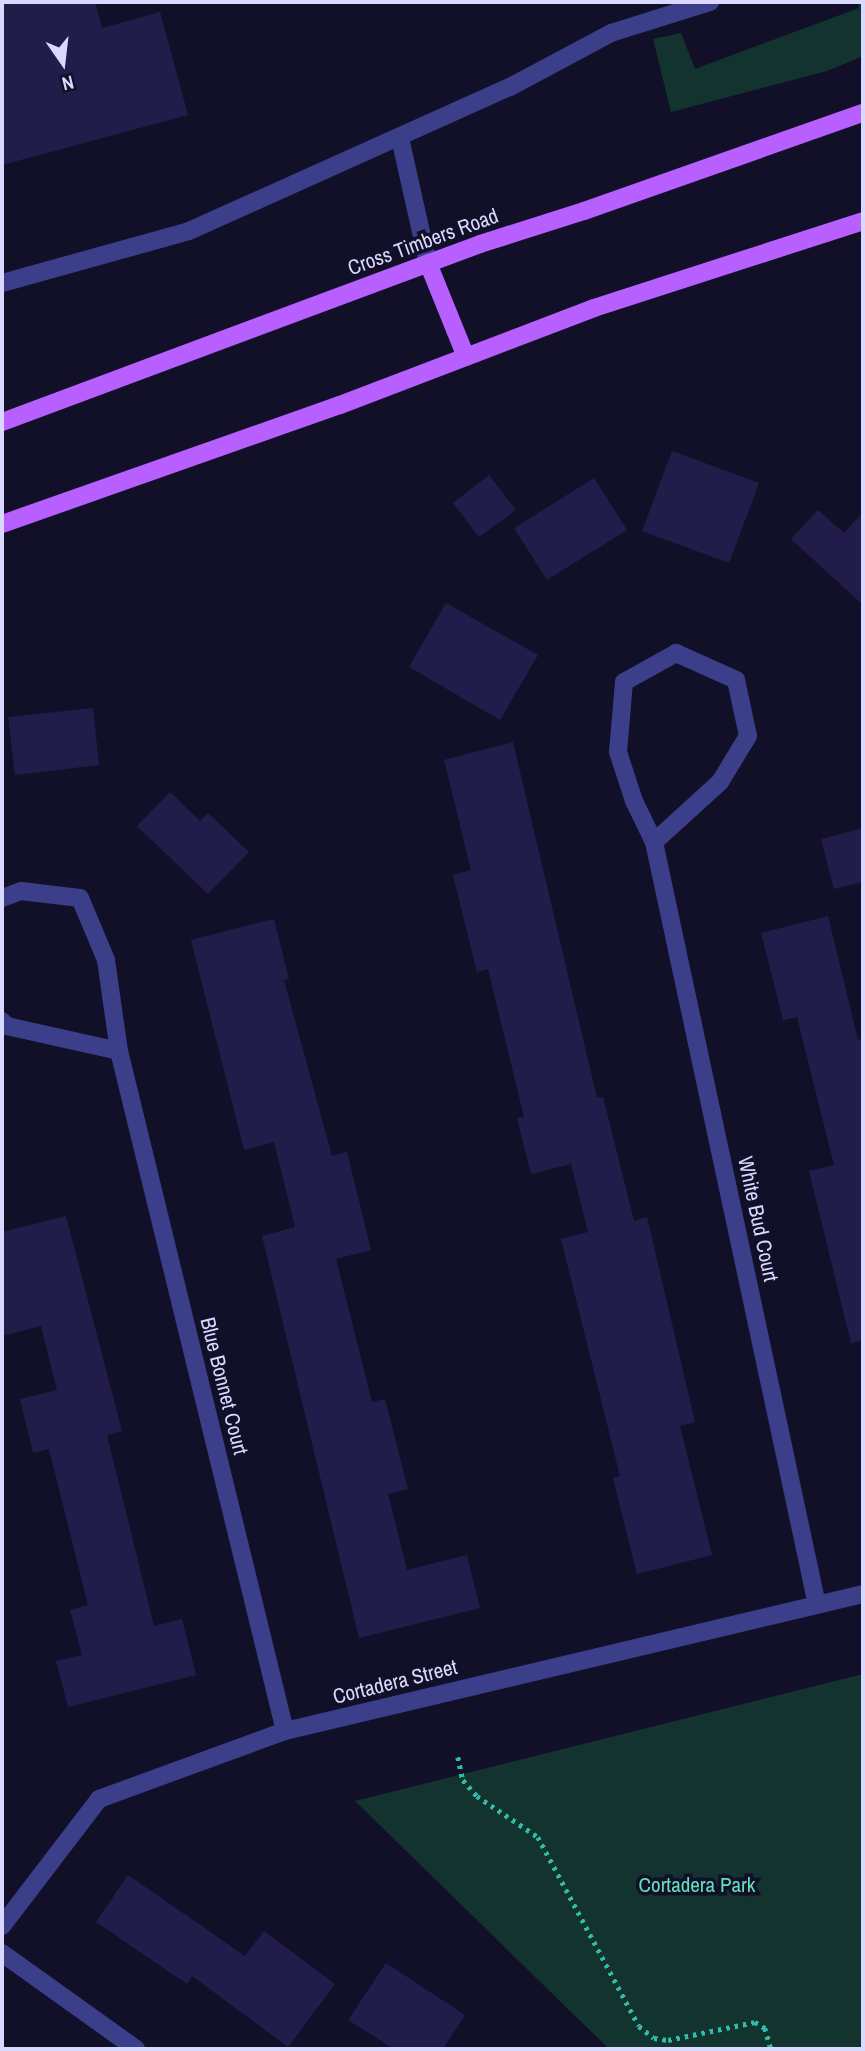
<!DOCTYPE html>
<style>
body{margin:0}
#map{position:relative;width:865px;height:2051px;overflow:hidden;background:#121029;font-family:"Archivo Narrow",sans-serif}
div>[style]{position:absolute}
.green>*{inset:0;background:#13332f}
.building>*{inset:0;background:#221c4a}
.path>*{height:4.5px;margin-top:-2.25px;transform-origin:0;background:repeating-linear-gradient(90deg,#2fbca9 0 3.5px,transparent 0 8.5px)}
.minor>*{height:18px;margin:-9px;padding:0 9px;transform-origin:9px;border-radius:9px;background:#3b3e88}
.major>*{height:18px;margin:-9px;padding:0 9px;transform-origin:9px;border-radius:9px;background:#b75fff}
span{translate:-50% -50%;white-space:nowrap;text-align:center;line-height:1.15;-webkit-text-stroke:7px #121029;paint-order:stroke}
.street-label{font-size:21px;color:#d9d8ff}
.park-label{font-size:21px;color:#62e1b8}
.frame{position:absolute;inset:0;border:4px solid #d9d8ff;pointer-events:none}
.north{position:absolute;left:28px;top:28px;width:70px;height:70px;-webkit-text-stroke:5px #121029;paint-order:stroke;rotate:166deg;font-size:19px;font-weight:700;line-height:28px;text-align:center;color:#d9d8ff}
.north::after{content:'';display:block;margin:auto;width:24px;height:32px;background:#d9d8ff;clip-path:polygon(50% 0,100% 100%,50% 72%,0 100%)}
</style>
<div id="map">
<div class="green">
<div style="clip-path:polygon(858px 2px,863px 2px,863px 56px,827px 71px,671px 112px,653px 39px,681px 33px,695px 69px,859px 8px)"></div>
<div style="clip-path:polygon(863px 1674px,863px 2049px,609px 2049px,355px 1801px)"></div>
</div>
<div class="building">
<div style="clip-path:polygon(2px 2px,95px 2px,102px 28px,160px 12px,188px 115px,2px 165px)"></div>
<div style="clip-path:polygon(672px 451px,759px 483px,729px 563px,642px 531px)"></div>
<div style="clip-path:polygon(489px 475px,516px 510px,479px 537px,453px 503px)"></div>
<div style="clip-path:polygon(594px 478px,627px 530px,547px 580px,514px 528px)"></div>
<div style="clip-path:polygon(818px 510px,844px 533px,863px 512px,863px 605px,791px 539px)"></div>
<div style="clip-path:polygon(446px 603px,538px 655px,500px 720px,409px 667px)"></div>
<div style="clip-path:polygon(93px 708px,99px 765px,15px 775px,8px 717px)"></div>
<div style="clip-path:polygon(513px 742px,597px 1098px,603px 1097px,634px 1221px,647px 1217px,695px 1422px,680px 1426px,712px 1555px,637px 1574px,613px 1478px,620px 1476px,561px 1239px,588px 1232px,571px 1164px,531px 1174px,517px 1118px,524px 1117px,488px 969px,477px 972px,453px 875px,471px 870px,444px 760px)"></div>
<div style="clip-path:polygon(170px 792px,200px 821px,208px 813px,249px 852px,208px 894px,137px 826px)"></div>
<div style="clip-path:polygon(863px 828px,863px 882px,834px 889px,821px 839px)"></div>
<div style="clip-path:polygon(828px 916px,858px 1040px,863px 1038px,863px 1341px,851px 1343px,809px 1171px,834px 1165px,797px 1017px,783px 1020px,761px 933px)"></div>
<div style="clip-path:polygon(274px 919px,289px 979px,284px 980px,332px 1156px,347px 1152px,371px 1250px,336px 1259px,372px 1402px,385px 1399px,408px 1489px,388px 1494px,407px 1570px,467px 1555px,480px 1608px,359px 1638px,262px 1236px,295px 1227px,274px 1142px,244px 1150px,191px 940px)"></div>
<div style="clip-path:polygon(66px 1216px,122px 1431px,107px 1435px,154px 1626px,182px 1619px,196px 1675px,68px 1707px,56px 1661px,82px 1655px,70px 1610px,88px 1605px,49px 1449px,33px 1453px,20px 1399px,57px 1390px,41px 1326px,2px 1336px,2px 1232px)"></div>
<div style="clip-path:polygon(128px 1875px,245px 1956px,264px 1931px,335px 1984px,288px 2047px,192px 1976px,187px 1984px,96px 1922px)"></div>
<div style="clip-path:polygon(386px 1963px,465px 2015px,443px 2049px,394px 2049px,348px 2020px)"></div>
</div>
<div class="path">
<div style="left:458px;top:1757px;width:24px;rotate:78deg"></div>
<div style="left:463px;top:1780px;width:21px;rotate:49deg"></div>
<div style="left:477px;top:1796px;width:73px;rotate:33.9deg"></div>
<div style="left:538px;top:1837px;width:214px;rotate:61.9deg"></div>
<div style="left:639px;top:2026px;width:19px;rotate:39deg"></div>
<div style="left:654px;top:2038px;width:14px;rotate:8deg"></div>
<div style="left:668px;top:2040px;width:89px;rotate:-11.7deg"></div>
<div style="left:755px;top:2022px;width:12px;rotate:31deg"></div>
<div style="left:765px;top:2028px;width:22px;rotate:74deg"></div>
</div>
<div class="minor">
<div style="left:400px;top:138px;width:128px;rotate:77.4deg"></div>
<div style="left:2px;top:283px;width:194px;rotate:-15.5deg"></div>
<div style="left:189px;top:231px;width:352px;rotate:-24.2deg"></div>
<div style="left:510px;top:87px;width:115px;rotate:-28.1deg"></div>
<div style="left:611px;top:33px;width:104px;rotate:-17.4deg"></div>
<div style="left:654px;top:842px;width:46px;rotate:-116deg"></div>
<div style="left:634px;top:801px;width:52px;rotate:-108.1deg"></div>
<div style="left:618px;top:752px;width:70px;rotate:-85.1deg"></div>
<div style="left:624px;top:682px;width:60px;rotate:-29.1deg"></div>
<div style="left:676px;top:653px;width:66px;rotate:24.2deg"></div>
<div style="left:736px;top:680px;width:57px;rotate:77.9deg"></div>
<div style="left:748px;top:736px;width:54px;rotate:121.3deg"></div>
<div style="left:720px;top:782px;width:89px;rotate:137.7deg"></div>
<div style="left:654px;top:842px;width:780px;rotate:77.94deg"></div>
<div style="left:2px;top:898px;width:20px;rotate:-20deg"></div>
<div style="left:21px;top:891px;width:59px;rotate:6.8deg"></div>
<div style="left:80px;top:898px;width:67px;rotate:67.2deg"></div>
<div style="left:106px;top:960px;width:92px;rotate:81.9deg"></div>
<div style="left:119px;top:1051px;width:115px;rotate:-167.4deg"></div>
<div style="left:7px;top:1026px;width:7px;rotate:-135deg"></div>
<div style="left:119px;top:1051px;width:700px;rotate:76.28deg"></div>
<div style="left:2px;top:1926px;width:160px;rotate:-52.6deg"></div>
<div style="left:99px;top:1799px;width:198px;rotate:-20.1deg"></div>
<div style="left:285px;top:1731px;width:594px;rotate:-13.33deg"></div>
<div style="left:2px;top:1953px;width:165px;rotate:35.6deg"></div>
</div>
<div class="major">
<div style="left:428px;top:263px;width:101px;rotate:68deg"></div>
<div style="left:2px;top:422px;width:510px;rotate:-20.42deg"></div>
<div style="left:480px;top:244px;width:109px;rotate:-17.6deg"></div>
<div style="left:584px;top:211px;width:296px;rotate:-19.4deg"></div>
<div style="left:2px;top:524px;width:358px;rotate:-19.4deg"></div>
<div style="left:340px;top:405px;width:272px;rotate:-20.9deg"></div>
<div style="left:594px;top:308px;width:283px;rotate:-17.9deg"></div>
</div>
<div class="street-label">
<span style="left:423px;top:242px;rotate:-20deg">Cross Timbers Road</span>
<span style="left:758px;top:1219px;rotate:78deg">White Bud Court</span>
<span style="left:224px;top:1386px;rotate:76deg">Blue Bonnet Court</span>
<span style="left:395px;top:1682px;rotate:-14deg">Cortadera Street</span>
</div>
<div class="park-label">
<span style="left:697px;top:1885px">Cortadera Park</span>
</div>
<div class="frame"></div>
<div class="north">N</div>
</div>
